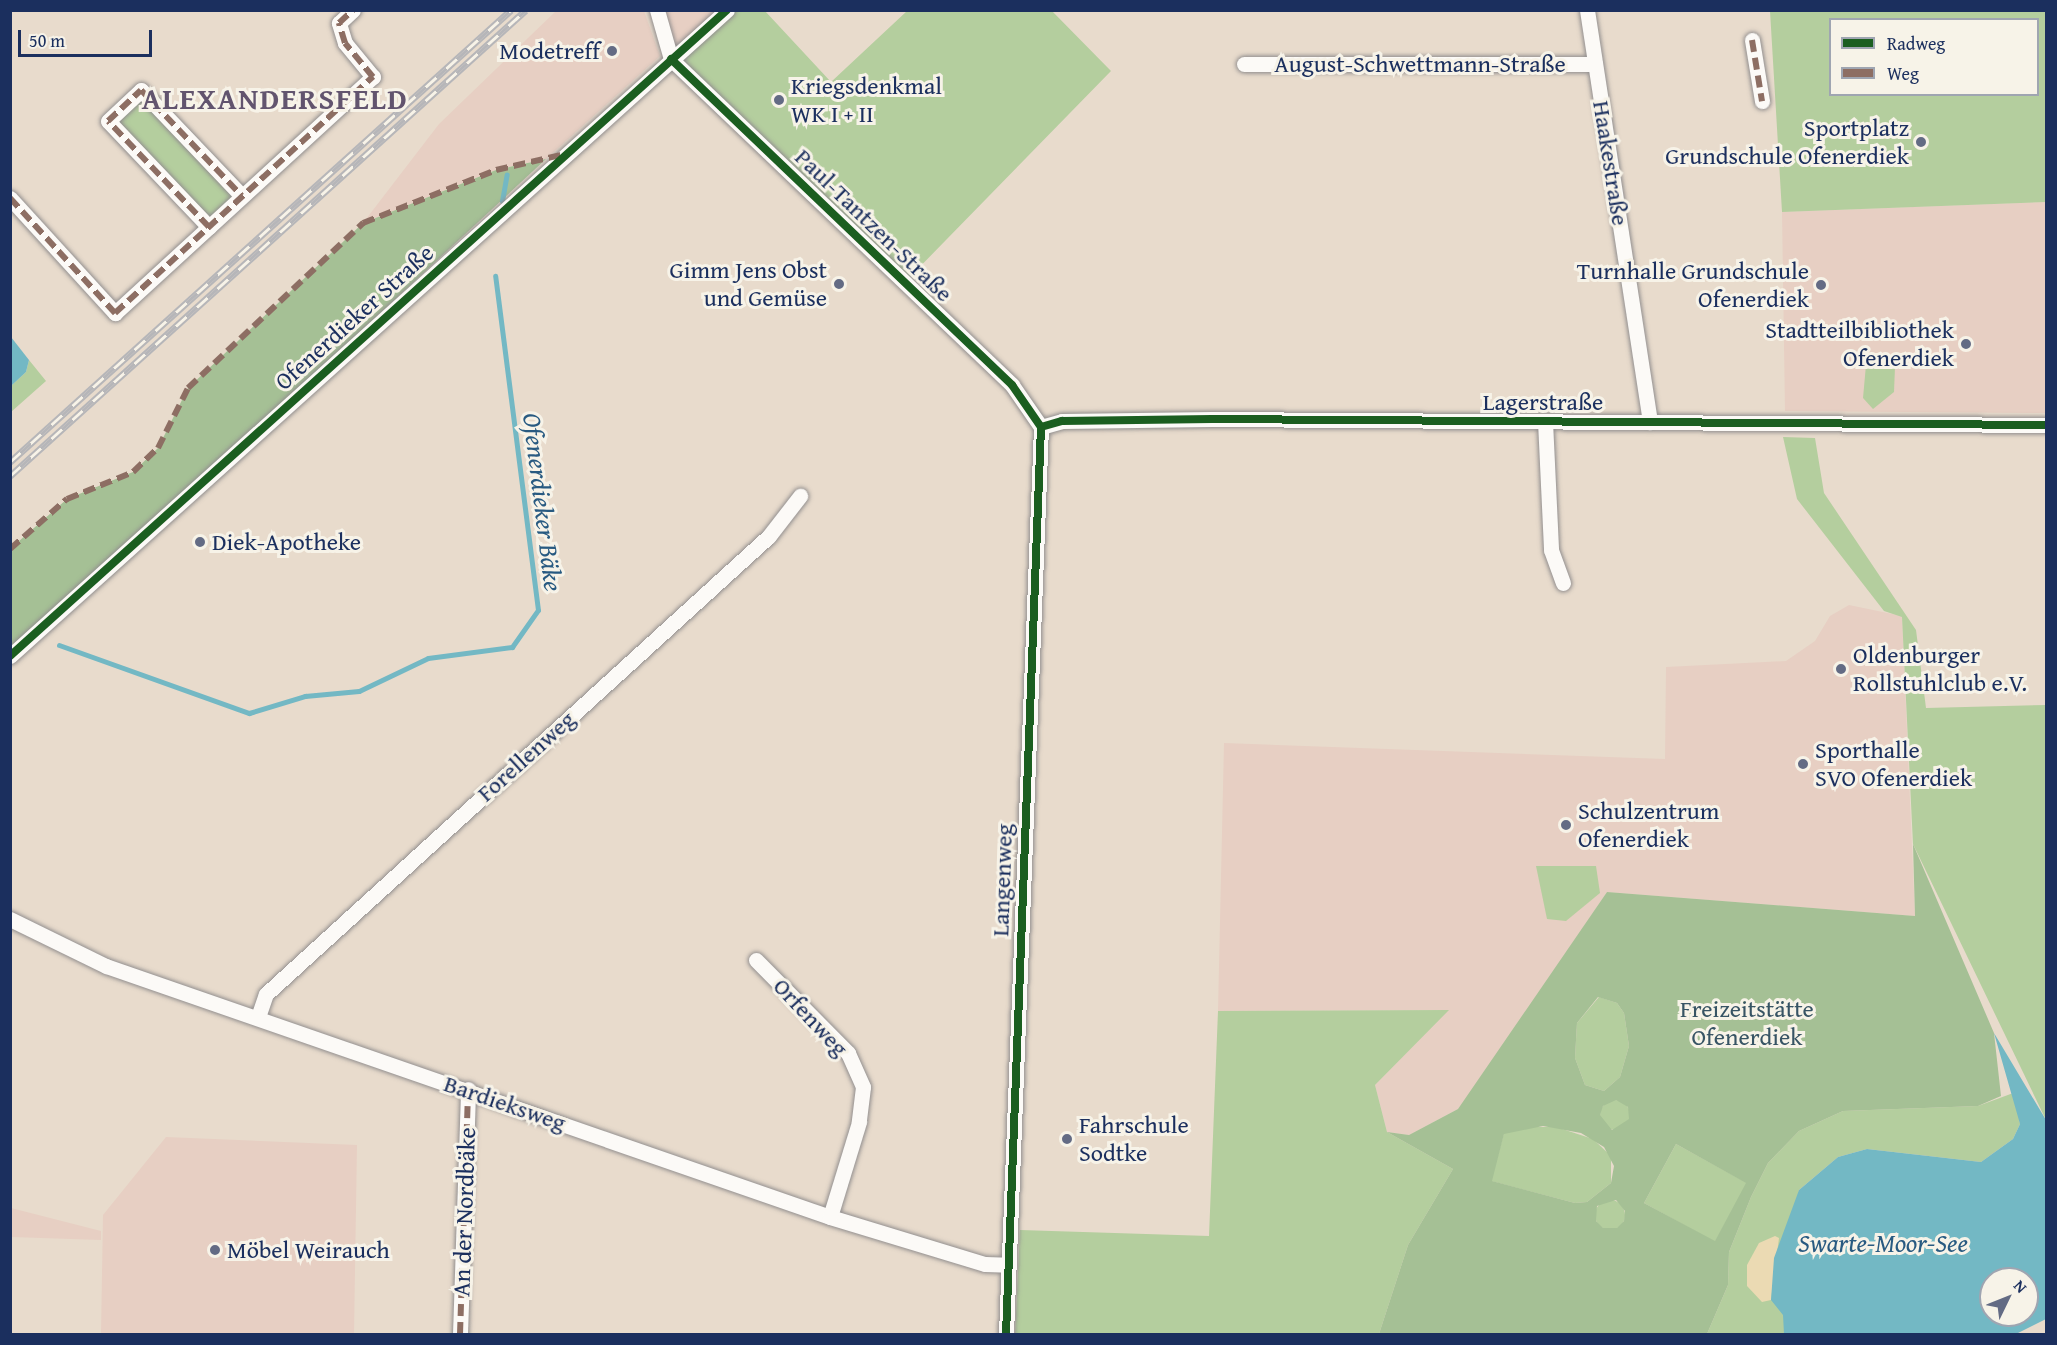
<!DOCTYPE html>
<meta charset="utf-8">
<style>
body{margin:0}
#map{position:relative;width:2057px;height:1345px;overflow:hidden;background:#e8dbcc;font-family:"Gentium Book Plus",serif}
div>[style]{position:absolute}
.built>*{inset:0;background:#e7cfc3}
.green>*{inset:0;background:#b4ce9e}
.round{border-radius:50%}
.forest>*{inset:0;background:#a5c095}
.sand>*{inset:0;background:#ebdab3}
.water>*{inset:0;background:#73b8c4}
.stream>*{height:5px;margin:-2.5px;padding:0 2.5px;transform-origin:2.5px;border-radius:2.5px;background:#73b8c4}
.roads{filter:drop-shadow(0 0 2px #928f8f) drop-shadow(0 0 2px #928f8f)}
.minor>*{height:15px;margin:-7.5px;padding:0 7.5px;transform-origin:7.5px;border-radius:7.5px;background:#fcfaf7}
.rail>*{height:7px;margin-top:-3.5px;transform-origin:0;background:repeating-linear-gradient(90deg,#f7f3e8 0 14px,#b6b6b9 0 28px);box-sizing:border-box;border-block:2px solid #b6b6b9}
.quiet>*{height:6px;margin-top:-3px;transform-origin:0;background:repeating-linear-gradient(90deg,#8d6e63 0 12px,transparent 0 18px)}
.cycleway>*{height:8px;margin:-4px;padding:0 4px;transform-origin:4px;border-radius:4px;background:#1b5e20}
.dots>*{width:16px;height:16px;translate:-50% -50%;box-sizing:border-box;border:3px solid #f7f3e8;border-radius:50%}
span{translate:-50% -50%;white-space:nowrap;text-align:center;line-height:1.15;-webkit-text-stroke:6px #f7f3e8;paint-order:stroke}
.poi-label{font-size:24px;color:#1b2f5e}
.right{translate:-100% -50%;text-align:right}
.left{translate:0 -50%;text-align:left}
.street-label{font-size:24px;color:#1b2f5e}
.park-label{font-size:24px;color:#375464}
.water-label{font-size:26px;color:#285a81;font-style:italic}
.district-label{font-size:30px;color:#62546e;font-weight:700;letter-spacing:1.5px}
.frame{position:absolute;inset:0;border:12px solid #1b2f5e;pointer-events:none}
.legend{position:absolute;left:1829px;top:18px;width:210px;height:78px;box-sizing:border-box;background:#f7f3e8;border:2px solid #9fa5b1;margin:0;padding:8px 10px;list-style:none;font-size:18px;color:#1b2f5e}
.legend li{display:flex;align-items:center;gap:12px;height:30px}
.legend b{width:30px;border:2px solid #9fa5b1}
.north{position:absolute;left:1979px;top:1267px;width:60px;height:60px;box-sizing:border-box;background:#f7f3e8;border:2px solid #9fa5b1;border-radius:50%;rotate:47deg;font-size:16px;font-weight:700;line-height:24px;text-align:center;color:#1b2f5e}
.north::after{content:'';display:block;margin:auto;width:21px;height:27px;background:#636b84;clip-path:polygon(50% 0,100% 100%,50% 72%,0 100%)}
.scale{position:absolute;left:18px;top:30px;width:134px;height:27px;box-sizing:border-box;border:3px solid #1b2f5e;border-top:0;padding-left:8px;font-size:18px;line-height:21px;white-space:nowrap;color:#1b2f5e;-webkit-text-stroke:4px #f7f3e8;paint-order:stroke}
</style>
<div id="map">
<div class="built">
<div style="clip-path:polygon(656px 10px,726px 11px,671px 59px)"></div>
<div style="clip-path:polygon(556px 11px,644px 11px,660px 56px,546px 159px,496px 170px,363px 223px,439px 124px)"></div>
<div style="clip-path:polygon(2046px 202px,2046px 413px,1785px 411px,1782px 212px)"></div>
<div style="clip-path:polygon(1849px 605px,1902px 616px,1915px 916px,1607px 892px,1479px 1083px,1458px 1109px,1409px 1135px,1387px 1132px,1375px 1085px,1448px 1010px,1218px 1011px,1224px 743px,1665px 759px,1666px 667px,1786px 661px,1815px 641px,1830px 616px)"></div>
<div style="clip-path:polygon(166px 1137px,357px 1145px,354px 1334px,101px 1334px,103px 1215px)"></div>
<div style="clip-path:polygon(11px 1208px,101px 1231px,101px 1240px,11px 1237px)"></div>
</div>
<div class="green">
<div style="clip-path:polygon(1051px 10px,1111px 71px,905px 282px,671px 59px,727px 11px,765px 11px,831px 82px,907px 11px)"></div>
<div style="clip-path:polygon(evenodd,1770px 11px,2046px 11px,2046px 202px,1782px 212px,1770px 11px,1830px 20px,2038px 20px,2038px 94px,1830px 94px,1830px 20px)"></div>
<div style="clip-path:polygon(141px 90px,242px 196px,209px 227px,108px 121px)"></div>
<div style="clip-path:polygon(29px 360px,46px 381px,11px 412px,11px 386px,26px 372px)"></div>
<div style="clip-path:polygon(1866px 365px,1895px 367px,1894px 392px,1873px 409px,1863px 398px)"></div>
<div style="clip-path:polygon(1783px 437px,1815px 438px,1824px 493px,1916px 630px,1926px 708px,2046px 705px,2046px 1120px,1913px 844px,1902px 617px,1884px 611px,1797px 499px)"></div>
<div style="clip-path:polygon(1536px 866px,1596px 866px,1600px 893px,1566px 921px,1547px 919px)"></div>
<div style="clip-path:polygon(1599px 997px,1617px 1003px,1624px 1013px,1629px 1046px,1620px 1077px,1604px 1091px,1585px 1085px,1575px 1058px,1577px 1023px)"></div>
<div style="clip-path:polygon(1449px 1010px,1375px 1085px,1387px 1132px,1453px 1169px,1408px 1245px,1379px 1334px,1015px 1334px,1020px 1230px,1209px 1236px,1218px 1011px)"></div>
<div style="clip-path:polygon(2016px 1092px,2020px 1124px,2013px 1139px,1981px 1162px,1867px 1149px,1838px 1157px,1799px 1190px,1784px 1334px,1707px 1334px,1728px 1285px,1729px 1252px,1751px 1197px,1768px 1163px,1799px 1131px,1843px 1111px,1978px 1106px)"></div>
<div class="round" style="left:1600px;top:1100px;width:30px;height:30px"></div>
<div style="clip-path:polygon(1528px 1127px,1556px 1127px,1593px 1139px,1611px 1156px,1611px 1183px,1587px 1202px,1575px 1203px,1491px 1181px,1504px 1133px)"></div>
<div style="clip-path:polygon(1676px 1144px,1747px 1183px,1715px 1242px,1644px 1203px)"></div>
<div class="round" style="left:1595px;top:1200px;width:30px;height:30px"></div>
</div>
<div class="forest">
<div style="clip-path:polygon(546px 159px,36px 633px,11px 656px,10px 549px,67px 499px,133px 472px,158px 448px,188px 388px,363px 223px,496px 170px)"></div>
<div style="clip-path:polygon(evenodd,1913px 844px,1994px 1033px,2001px 1096px,1978px 1106px,1843px 1111px,1799px 1131px,1768px 1163px,1751px 1197px,1729px 1252px,1728px 1285px,1707px 1334px,1379px 1334px,1408px 1245px,1453px 1169px,1387px 1132px,1409px 1135px,1458px 1109px,1607px 892px,1915px 916px,1913px 844px,1598px 997px,1617px 1003px,1624px 1013px,1629px 1046px,1620px 1077px,1604px 1091px,1585px 1085px,1575px 1058px,1577px 1023px,1598px 997px,1913px 844px,1616px 1100px,1628px 1107px,1629px 1119px,1612px 1130px,1600px 1115px,1603px 1106px,1616px 1100px,1913px 844px,1543px 1126px,1581px 1133px,1604px 1147px,1614px 1166px,1611px 1183px,1587px 1202px,1575px 1203px,1492px 1181px,1504px 1134px,1543px 1126px,1913px 844px,1676px 1144px,1746px 1183px,1715px 1241px,1644px 1203px,1676px 1144px,1913px 844px,1616px 1200px,1625px 1211px,1624px 1221px,1617px 1228px,1603px 1228px,1596px 1221px,1597px 1206px,1616px 1200px)"></div>
</div>
<div class="sand">
<div style="clip-path:polygon(1775px 1236px,1779px 1238px,1771px 1300px,1762px 1302px,1747px 1286px,1747px 1265px,1759px 1243px)"></div>
</div>
<div class="water">
<div style="clip-path:polygon(11px 337px,29px 360px,26px 372px,11px 386px)"></div>
<div style="clip-path:polygon(evenodd,1994px 1033px,2046px 1120px,2046px 1319px,2016px 1334px,1784px 1334px,1783px 1315px,1771px 1300px,1774px 1258px,1799px 1190px,1838px 1157px,1867px 1149px,1981px 1162px,2013px 1139px,2020px 1124px,1994px 1033px,1991px 1279px,2027px 1279px,2027px 1315px,1991px 1315px,1991px 1279px)"></div>
</div>
<div class="stream">
<div style="left:502px;top:201px;width:27px;rotate:-80deg"></div>
<div style="left:59px;top:645px;width:202px;rotate:19.7deg"></div>
<div style="left:249px;top:713px;width:59px;rotate:-16.9deg"></div>
<div style="left:305px;top:696px;width:54px;rotate:-5.3deg"></div>
<div style="left:359px;top:691px;width:76px;rotate:-25.6deg"></div>
<div style="left:428px;top:658px;width:85px;rotate:-7.5deg"></div>
<div style="left:512px;top:647px;width:45px;rotate:-54.9deg"></div>
<div style="left:538px;top:610px;width:337px;rotate:-97.3deg"></div>
</div>
<div class="roads">
<div class="minor">
<div style="left:657px;top:10px;width:51px;rotate:74.1deg"></div>
<div style="left:1587px;top:10px;width:417px;rotate:81.3deg"></div>
<div style="left:1752px;top:40px;width:62px;rotate:80.7deg"></div>
<div style="left:671px;top:59px;width:472px;rotate:43.7deg"></div>
<div style="left:1012px;top:385px;width:51px;rotate:55.4deg"></div>
<div style="left:1244px;top:64px;width:351px"></div>
<div style="left:10px;top:198px;width:156px;rotate:47.6deg"></div>
<div style="left:115px;top:313px;width:350px;rotate:-42.5deg"></div>
<div style="left:373px;top:77px;width:44px;rotate:-129.5deg"></div>
<div style="left:345px;top:43px;width:21px;rotate:-107deg"></div>
<div style="left:339px;top:23px;width:19px;rotate:-43deg"></div>
<div style="left:209px;top:227px;width:146px;rotate:-133.6deg"></div>
<div style="left:108px;top:121px;width:45px;rotate:-43.2deg"></div>
<div style="left:141px;top:90px;width:146px;rotate:46.4deg"></div>
<div style="left:1545px;top:421px;width:129px;rotate:87.3deg"></div>
<div style="left:1551px;top:550px;width:35px;rotate:70deg"></div>
<div style="left:1041px;top:427px;width:22px;rotate:-16deg"></div>
<div style="left:1062px;top:421px;width:150px;rotate:-0.8deg"></div>
<div style="left:1212px;top:419px;width:834px;rotate:0.41deg"></div>
<div style="left:10px;top:656px;width:965px;rotate:-42.02deg"></div>
<div style="left:10px;top:919px;width:107px;rotate:26.1deg"></div>
<div style="left:106px;top:966px;width:766px;rotate:19.12deg"></div>
<div style="left:830px;top:1217px;width:162px;rotate:16.9deg"></div>
<div style="left:985px;top:1264px;width:23px;rotate:2deg"></div>
<div style="left:756px;top:960px;width:131px;rotate:45.3deg"></div>
<div style="left:848px;top:1053px;width:37px;rotate:66deg"></div>
<div style="left:863px;top:1087px;width:35px;rotate:97deg"></div>
<div style="left:859px;top:1122px;width:99px;rotate:107deg"></div>
<div style="left:258px;top:1017px;width:24px;rotate:-71deg"></div>
<div style="left:266px;top:994px;width:680px;rotate:-42.32deg"></div>
<div style="left:769px;top:536px;width:51px;rotate:-52.2deg"></div>
<div style="left:460px;top:1334px;width:245px;rotate:-88.1deg"></div>
<div style="left:1006px;top:1334px;width:908px;rotate:-87.79deg"></div>
</div>
</div>
<div class="rail">
<div style="left:10px;top:462px;width:675px;rotate:-42.06deg"></div>
<div style="left:10px;top:476px;width:695px;rotate:-42.09deg"></div>
</div>
<div class="quiet">
<div style="left:1752px;top:40px;width:62px;rotate:80.7deg"></div>
<div style="left:10px;top:198px;width:156px;rotate:47.6deg"></div>
<div style="left:115px;top:313px;width:350px;rotate:-42.5deg"></div>
<div style="left:373px;top:77px;width:44px;rotate:-129.5deg"></div>
<div style="left:345px;top:43px;width:21px;rotate:-107deg"></div>
<div style="left:339px;top:23px;width:19px;rotate:-43deg"></div>
<div style="left:209px;top:227px;width:146px;rotate:-133.6deg"></div>
<div style="left:108px;top:121px;width:45px;rotate:-43.2deg"></div>
<div style="left:141px;top:90px;width:146px;rotate:46.4deg"></div>
<div style="left:10px;top:549px;width:76px;rotate:-41.3deg"></div>
<div style="left:67px;top:499px;width:71px;rotate:-22.2deg"></div>
<div style="left:133px;top:472px;width:35px;rotate:-44deg"></div>
<div style="left:158px;top:448px;width:67px;rotate:-63.4deg"></div>
<div style="left:188px;top:388px;width:241px;rotate:-43.3deg"></div>
<div style="left:363px;top:223px;width:143px;rotate:-21.7deg"></div>
<div style="left:496px;top:170px;width:67px;rotate:-13deg"></div>
<div style="left:460px;top:1334px;width:245px;rotate:-88.1deg"></div>
</div>
<div class="cycleway">
<div style="left:671px;top:59px;width:472px;rotate:43.7deg"></div>
<div style="left:1012px;top:385px;width:51px;rotate:55.4deg"></div>
<div style="left:1041px;top:427px;width:22px;rotate:-16deg"></div>
<div style="left:1062px;top:421px;width:150px;rotate:-0.8deg"></div>
<div style="left:1212px;top:419px;width:834px;rotate:0.41deg"></div>
<div style="left:10px;top:656px;width:965px;rotate:-42.02deg"></div>
<div style="left:1006px;top:1334px;width:908px;rotate:-87.79deg"></div>
</div>
<div class="dots">
<div style="left:612px;top:51px;background:#636b84"></div>
<div style="left:779px;top:100px;background:#636b84"></div>
<div style="left:1921px;top:142px;background:#636b84"></div>
<div style="left:839px;top:284px;background:#636b84"></div>
<div style="left:1821px;top:285px;background:#636b84"></div>
<div style="left:1966px;top:344px;background:#636b84"></div>
<div style="left:200px;top:542px;background:#636b84"></div>
<div style="left:1841px;top:669px;background:#636b84"></div>
<div style="left:1803px;top:764px;background:#636b84"></div>
<div style="left:1566px;top:825px;background:#636b84"></div>
<div style="left:1067px;top:1139px;background:#636b84"></div>
<div style="left:215px;top:1250px;background:#636b84"></div>
</div>
<div class="poi-label">
<span class="right" style="left:600px;top:51px">Modetreff</span>
<span class="left" style="left:791px;top:100px">Kriegsdenkmal<br>WK I + II</span>
<span class="right" style="left:1909px;top:142px">Sportplatz<br>Grundschule Ofenerdiek</span>
<span class="right" style="left:827px;top:284px">Gimm Jens Obst<br>und Gemüse</span>
<span class="right" style="left:1809px;top:285px">Turnhalle Grundschule<br>Ofenerdiek</span>
<span class="right" style="left:1954px;top:344px">Stadtteilbibliothek<br>Ofenerdiek</span>
<span class="left" style="left:212px;top:542px">Diek-Apotheke</span>
<span class="left" style="left:1853px;top:669px">Oldenburger<br>Rollstuhlclub e.V.</span>
<span class="left" style="left:1815px;top:764px">Sporthalle<br>SVO Ofenerdiek</span>
<span class="left" style="left:1578px;top:825px">Schulzentrum<br>Ofenerdiek</span>
<span class="left" style="left:1079px;top:1139px">Fahrschule<br>Sodtke</span>
<span class="left" style="left:227px;top:1250px">Möbel Weirauch</span>
</div>
<div class="street-label">
<span style="left:1420px;top:64px">August-Schwettmann-Straße</span>
<span style="left:1611px;top:163px;rotate:81deg">Haakestraße</span>
<span style="left:874px;top:225px;rotate:44deg">Paul-Tantzen-Straße</span>
<span style="left:354px;top:317px;rotate:-42deg">Ofenerdieker Straße</span>
<span style="left:1543px;top:402px">Lagerstraße</span>
<span style="left:526px;top:756px;rotate:-42deg">Forellenweg</span>
<span style="left:1002px;top:880px;rotate:-88deg">Langenweg</span>
<span style="left:811px;top:1017px;rotate:47deg">Orfenweg</span>
<span style="left:505px;top:1103px;rotate:19deg">Bardieksweg</span>
<span style="left:464px;top:1212px;rotate:-88deg">An der Nordbäke</span>
</div>
<div class="park-label">
<span style="left:1747px;top:1023px">Freizeitstätte<br>Ofenerdiek</span>
</div>
<div class="water-label">
<span style="left:543px;top:502px;rotate:83deg">Ofenerdieker Bäke</span>
<span style="left:1883px;top:1243px">Swarte-Moor-See</span>
</div>
<div class="district-label">
<span style="left:275px;top:98px">ALEXANDERSFELD</span>
</div>
<div class="frame"></div>
<ul class="legend">
<li><b style="height:8px;background:#1b5e20"></b>Radweg</li>
<li><b style="height:8px;background:#8d6e63"></b>Weg</li>
</ul>
<div class="north">N</div>
<div class="scale">50 m</div>
</div>
